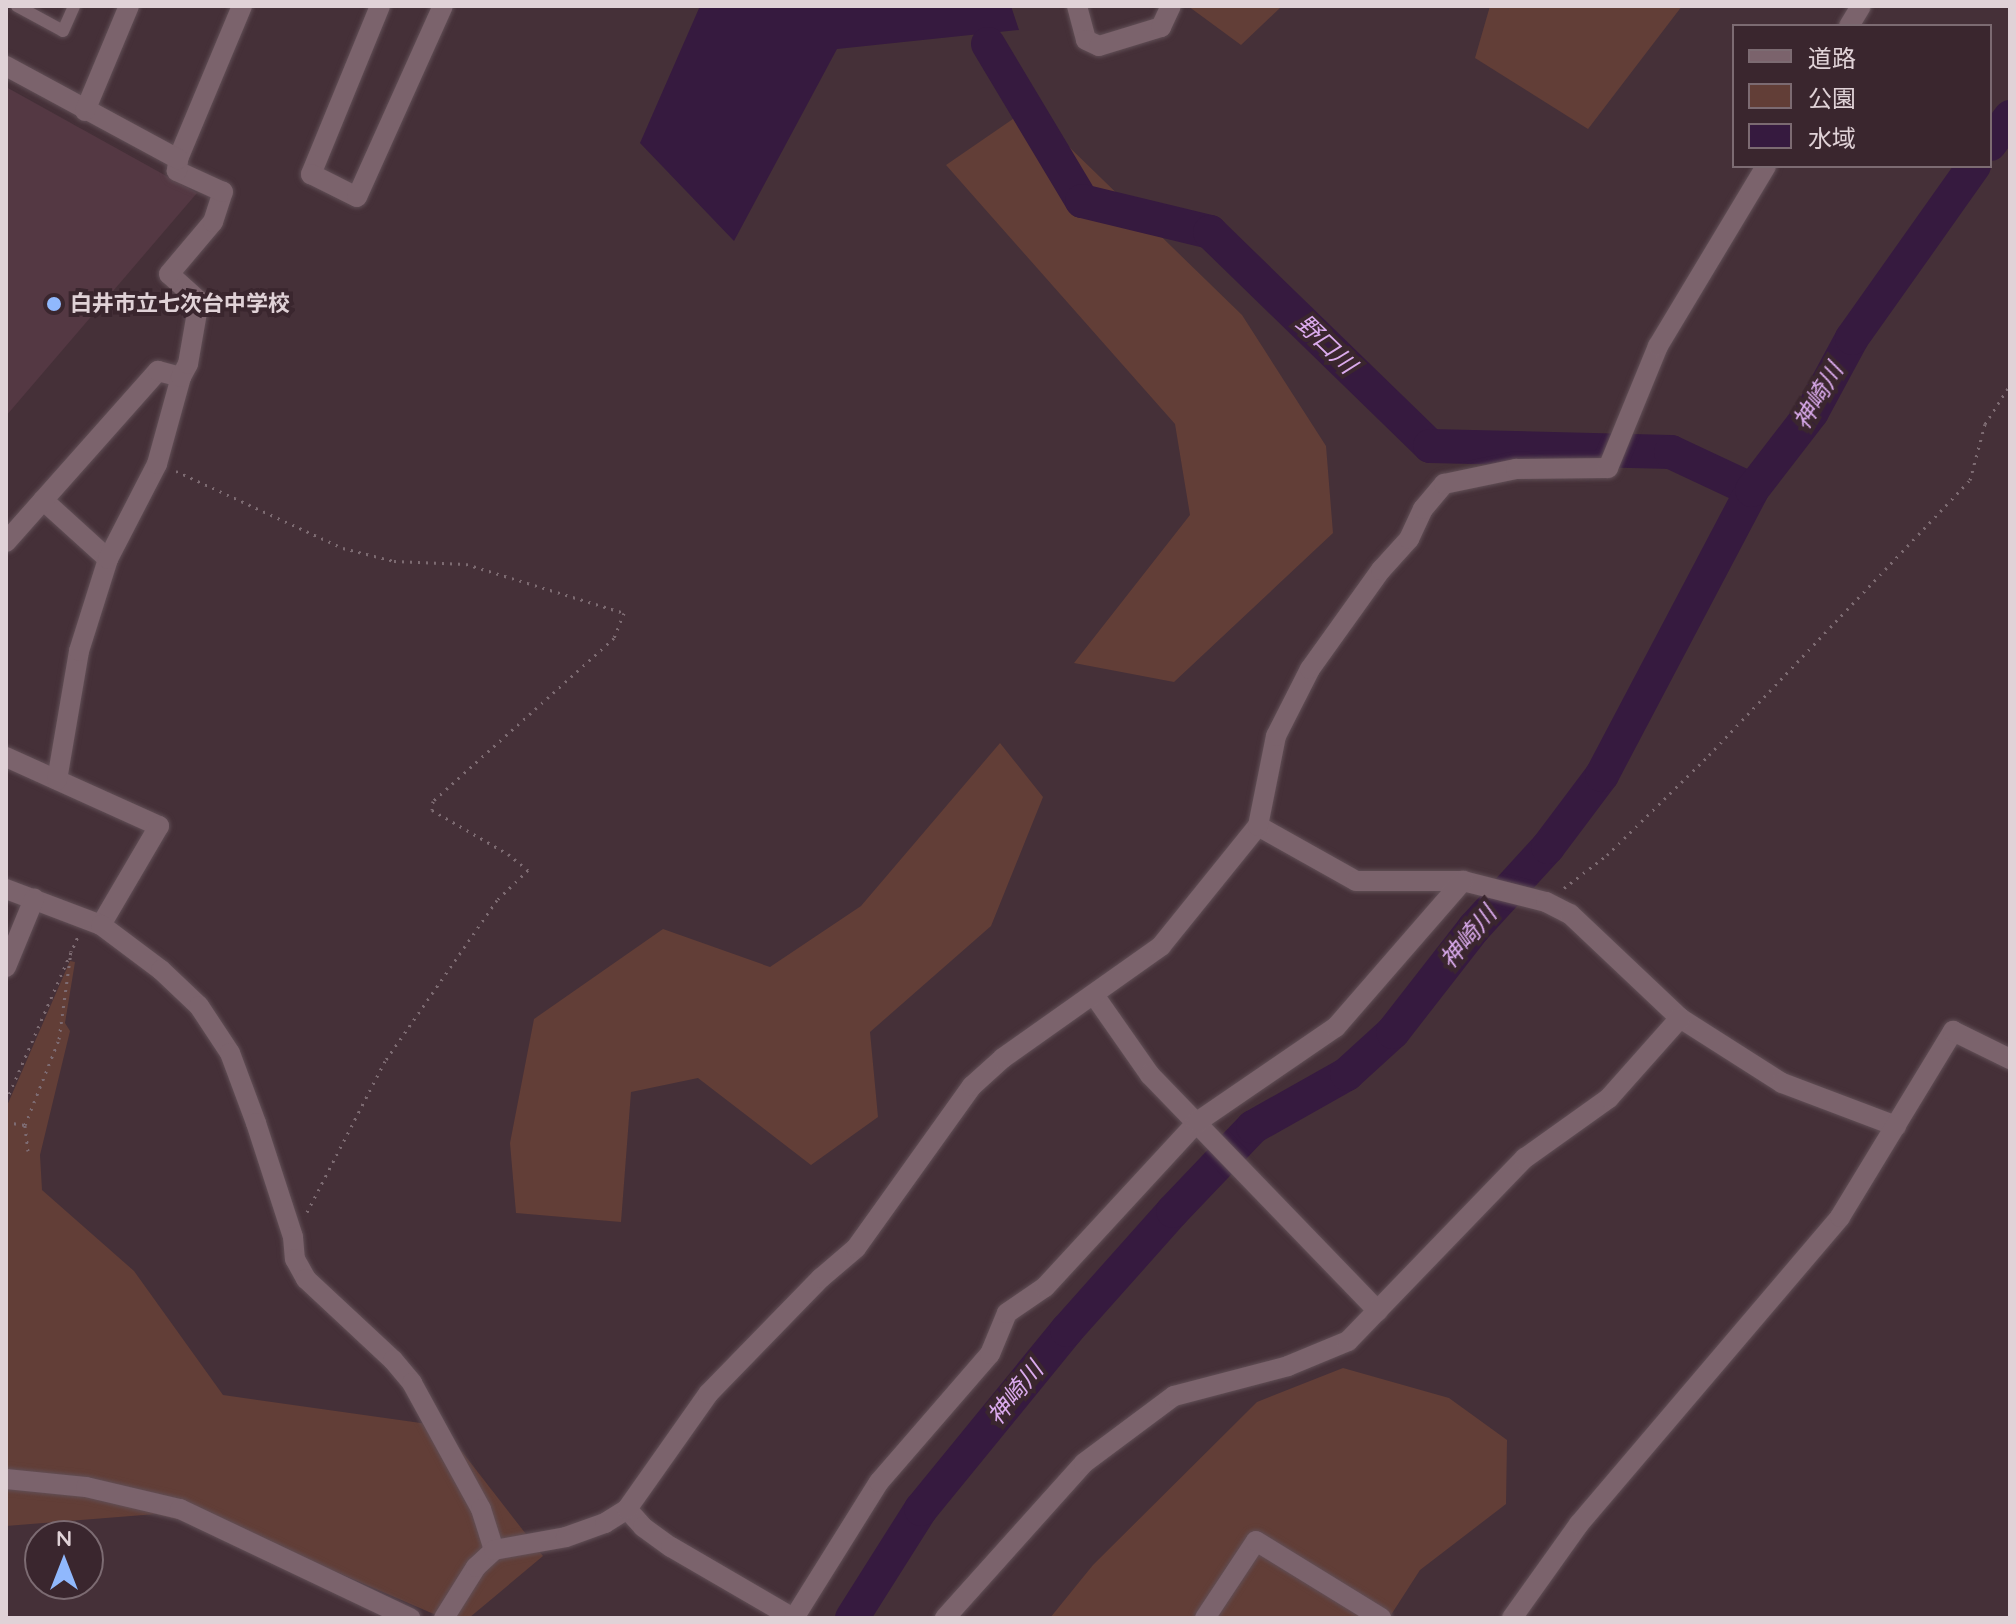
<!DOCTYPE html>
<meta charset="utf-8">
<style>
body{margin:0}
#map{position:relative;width:2016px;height:1624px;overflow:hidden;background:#453038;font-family:Quicksand,"Noto Sans JP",sans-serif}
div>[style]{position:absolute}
.built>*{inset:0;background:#543843}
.green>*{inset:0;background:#623e37}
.water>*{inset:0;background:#361a3f}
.river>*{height:34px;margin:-17px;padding:0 17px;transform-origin:17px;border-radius:17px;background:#361a3f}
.path>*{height:3px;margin-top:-1.5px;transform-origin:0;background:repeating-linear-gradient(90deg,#7d6b72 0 2px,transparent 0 8px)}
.roads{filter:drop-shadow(0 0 2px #614f56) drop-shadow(0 0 2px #614f56)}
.lane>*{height:12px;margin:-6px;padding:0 6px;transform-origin:6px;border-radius:6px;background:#7b636c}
.street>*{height:20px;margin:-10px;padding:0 10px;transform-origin:10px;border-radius:10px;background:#7b636c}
.secondary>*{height:20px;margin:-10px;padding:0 10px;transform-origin:10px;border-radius:10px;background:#7b636c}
.dots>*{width:22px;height:22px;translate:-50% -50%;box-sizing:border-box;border:4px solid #3a262e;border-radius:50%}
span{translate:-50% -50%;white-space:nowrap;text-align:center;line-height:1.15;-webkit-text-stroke:8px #3a262e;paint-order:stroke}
.poi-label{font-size:22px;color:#e0d2d7;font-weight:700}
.left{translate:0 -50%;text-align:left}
.water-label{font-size:24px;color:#daaaec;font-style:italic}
.frame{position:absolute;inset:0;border:8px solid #e0d2d7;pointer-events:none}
.legend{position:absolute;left:1732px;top:24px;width:260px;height:144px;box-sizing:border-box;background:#3a262e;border:2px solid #7c6b72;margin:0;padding:10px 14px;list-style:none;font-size:24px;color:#e0d2d7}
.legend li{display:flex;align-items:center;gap:16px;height:40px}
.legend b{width:40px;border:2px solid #7c6b72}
.north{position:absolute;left:24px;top:1520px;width:80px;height:80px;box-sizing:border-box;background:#3a262e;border:2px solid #7c6b72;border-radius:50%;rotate:0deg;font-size:22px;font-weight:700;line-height:32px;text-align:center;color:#e0d2d7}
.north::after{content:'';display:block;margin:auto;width:28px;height:36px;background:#90b8fd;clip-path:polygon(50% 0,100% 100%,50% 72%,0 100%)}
</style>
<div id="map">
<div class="built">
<div style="clip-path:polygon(6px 87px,197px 193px,6px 416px)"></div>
</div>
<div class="green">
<div style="clip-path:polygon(1188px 6px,1282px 6px,1241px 45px)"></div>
<div style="clip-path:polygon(1490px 6px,1682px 6px,1588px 129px,1475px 58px)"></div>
<div style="clip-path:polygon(1029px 108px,1242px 315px,1326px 446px,1333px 533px,1174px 682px,1074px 663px,1190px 515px,1175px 424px,946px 165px)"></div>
<div style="clip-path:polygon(1000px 743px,1043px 797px,991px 926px,870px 1032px,878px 1117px,811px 1165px,698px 1078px,631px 1092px,621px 1222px,516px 1213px,510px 1143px,534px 1019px,663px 929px,770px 967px,861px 906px)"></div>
<div style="clip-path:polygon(70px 961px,75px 962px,65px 1023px,70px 1031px,40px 1155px,42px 1190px,134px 1271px,223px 1395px,442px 1426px,543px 1556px,469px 1618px,443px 1618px,267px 1542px,156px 1514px,6px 1526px,6px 1108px)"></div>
<div style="clip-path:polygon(1343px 1368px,1449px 1398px,1507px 1440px,1506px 1504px,1420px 1570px,1389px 1618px,1050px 1618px,1093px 1565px,1257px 1402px)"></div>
</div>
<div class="water">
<div style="clip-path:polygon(700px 6px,1011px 6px,1019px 30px,837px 49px,734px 241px,640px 143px)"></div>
</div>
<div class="river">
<div style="left:988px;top:44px;width:183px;rotate:59.1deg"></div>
<div style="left:1082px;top:201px;width:132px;rotate:13.6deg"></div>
<div style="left:1210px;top:232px;width:307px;rotate:44.2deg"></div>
<div style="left:1430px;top:446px;width:241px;rotate:1.4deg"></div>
<div style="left:1671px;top:452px;width:89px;rotate:25.1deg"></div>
<div style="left:1990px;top:144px;width:34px;rotate:-53deg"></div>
<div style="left:852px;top:1618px;width:129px;rotate:-57.7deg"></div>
<div style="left:921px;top:1509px;width:231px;rotate:-50.8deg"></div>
<div style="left:1067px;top:1330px;width:159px;rotate:-48.3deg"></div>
<div style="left:1173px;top:1211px;width:116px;rotate:-46.4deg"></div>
<div style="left:1253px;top:1127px;width:108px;rotate:-29.4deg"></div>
<div style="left:1347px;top:1074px;width:62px;rotate:-42.4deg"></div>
<div style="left:1393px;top:1032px;width:132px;rotate:-52.1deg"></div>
<div style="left:1474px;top:928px;width:110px;rotate:-47.6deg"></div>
<div style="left:1548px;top:847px;width:90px;rotate:-53.1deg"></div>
<div style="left:1602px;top:775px;width:322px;rotate:-62.2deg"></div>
<div style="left:1752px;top:490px;width:98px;rotate:-52.4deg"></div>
<div style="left:1812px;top:412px;width:84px;rotate:-61.6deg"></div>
<div style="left:1852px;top:338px;width:211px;rotate:-54.7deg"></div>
</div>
<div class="path">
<div style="left:176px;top:471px;width:184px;rotate:24.8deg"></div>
<div style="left:343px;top:548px;width:53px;rotate:14.3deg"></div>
<div style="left:394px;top:561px;width:72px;rotate:2.4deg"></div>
<div style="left:466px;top:564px;width:165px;rotate:17.2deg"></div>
<div style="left:624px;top:613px;width:27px;rotate:112deg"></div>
<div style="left:614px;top:638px;width:244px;rotate:138deg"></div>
<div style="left:433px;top:801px;width:9px;rotate:96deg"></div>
<div style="left:432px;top:810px;width:88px;rotate:30.1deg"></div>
<div style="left:508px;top:854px;width:26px;rotate:39deg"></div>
<div style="left:528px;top:870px;width:43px;rotate:135.9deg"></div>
<div style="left:497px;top:900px;width:196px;rotate:124.8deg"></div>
<div style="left:385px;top:1061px;width:170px;rotate:117.3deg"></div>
<div style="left:1564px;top:888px;width:54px;rotate:-37.5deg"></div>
<div style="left:1607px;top:855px;width:143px;rotate:-44.4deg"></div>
<div style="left:1709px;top:755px;width:379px;rotate:-46.5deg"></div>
<div style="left:1970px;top:480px;width:58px;rotate:-75deg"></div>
<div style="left:1985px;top:424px;width:46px;rotate:-57.3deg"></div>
<div style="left:6px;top:1101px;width:180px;rotate:-66.4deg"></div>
<div style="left:6px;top:1122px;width:19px;rotate:9deg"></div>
<div style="left:28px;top:1151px;width:26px;rotate:-97deg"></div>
<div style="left:25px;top:1125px;width:92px;rotate:-68.4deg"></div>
<div style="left:59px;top:1039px;width:89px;rotate:-82.2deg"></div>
</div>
<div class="roads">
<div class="lane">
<div style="left:17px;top:6px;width:52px;rotate:28.5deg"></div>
<div style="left:63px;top:31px;width:27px;rotate:-66deg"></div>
</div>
<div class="street">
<div style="left:380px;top:6px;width:182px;rotate:112.3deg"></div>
<div style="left:311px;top:174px;width:51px;rotate:26.6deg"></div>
<div style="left:357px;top:197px;width:209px;rotate:-65.8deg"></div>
<div style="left:1077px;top:6px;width:35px;rotate:75deg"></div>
<div style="left:1086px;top:40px;width:14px;rotate:25deg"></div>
<div style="left:1099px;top:46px;width:65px;rotate:-17deg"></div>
<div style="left:1161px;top:27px;width:23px;rotate:-65deg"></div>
<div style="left:1849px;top:26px;width:23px;rotate:-59deg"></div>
<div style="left:43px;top:500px;width:88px;rotate:42.2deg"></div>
<div style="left:6px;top:542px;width:229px;rotate:-48.4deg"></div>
<div style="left:158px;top:371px;width:24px;rotate:15deg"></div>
<div style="left:6px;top:757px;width:168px;rotate:24.3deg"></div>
<div style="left:159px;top:826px;width:115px;rotate:120.4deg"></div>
<div style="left:57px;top:780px;width:131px;rotate:-80.3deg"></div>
<div style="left:79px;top:651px;width:96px;rotate:-72.5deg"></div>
<div style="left:108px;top:559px;width:107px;rotate:-62.7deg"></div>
<div style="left:157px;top:464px;width:90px;rotate:-74.6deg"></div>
<div style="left:181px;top:377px;width:15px;rotate:-62deg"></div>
<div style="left:188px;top:364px;width:64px;rotate:-80.1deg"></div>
<div style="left:199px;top:301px;width:40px;rotate:-138deg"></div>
<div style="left:169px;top:274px;width:68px;rotate:-49.8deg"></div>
<div style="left:213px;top:222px;width:32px;rotate:-72deg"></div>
<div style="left:223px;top:192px;width:51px;rotate:-155.5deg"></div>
<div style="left:177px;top:171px;width:12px;rotate:-85deg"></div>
<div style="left:178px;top:159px;width:166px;rotate:-67.3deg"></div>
<div style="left:1258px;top:826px;width:112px;rotate:29.3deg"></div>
<div style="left:1356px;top:881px;width:107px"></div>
<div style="left:1463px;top:881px;width:86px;rotate:14.2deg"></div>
<div style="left:1546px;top:902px;width:27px;rotate:27deg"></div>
<div style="left:1570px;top:914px;width:151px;rotate:43.4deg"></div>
<div style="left:1680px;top:1018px;width:121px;rotate:32.5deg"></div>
<div style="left:1782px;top:1083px;width:122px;rotate:20.7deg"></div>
<div style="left:6px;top:889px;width:102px;rotate:20.8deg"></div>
<div style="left:101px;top:925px;width:75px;rotate:36.9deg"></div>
<div style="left:161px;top:970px;width:52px;rotate:43.5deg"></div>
<div style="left:199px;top:1006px;width:56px;rotate:56.6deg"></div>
<div style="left:230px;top:1053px;width:75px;rotate:69.6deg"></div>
<div style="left:256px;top:1123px;width:120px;rotate:72deg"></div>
<div style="left:293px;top:1237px;width:22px;rotate:85deg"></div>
<div style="left:295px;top:1259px;width:23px;rotate:61deg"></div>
<div style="left:306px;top:1279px;width:119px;rotate:43deg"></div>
<div style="left:393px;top:1360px;width:30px;rotate:50deg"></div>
<div style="left:412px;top:1383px;width:144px;rotate:61.3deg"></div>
<div style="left:481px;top:1509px;width:43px;rotate:72.4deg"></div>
<div style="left:6px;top:967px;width:74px;rotate:-67.6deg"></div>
<div style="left:1094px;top:995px;width:98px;rotate:55deg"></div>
<div style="left:1150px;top:1075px;width:328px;rotate:46deg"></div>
<div style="left:6px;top:1479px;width:80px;rotate:5.7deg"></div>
<div style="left:86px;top:1487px;width:97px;rotate:13.2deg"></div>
<div style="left:180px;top:1509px;width:255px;rotate:25.4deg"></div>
<div style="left:627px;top:1509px;width:24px;rotate:48deg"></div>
<div style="left:643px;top:1527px;width:34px;rotate:36deg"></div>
<div style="left:671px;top:1547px;width:141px;rotate:30.2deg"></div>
<div style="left:444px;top:1618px;width:60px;rotate:-57.9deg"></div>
<div style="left:476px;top:1567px;width:25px;rotate:-43deg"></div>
<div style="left:494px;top:1550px;width:73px;rotate:-10.2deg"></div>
<div style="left:566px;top:1537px;width:41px;rotate:-19.7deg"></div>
<div style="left:605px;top:1523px;width:26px;rotate:-32deg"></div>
<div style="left:627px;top:1509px;width:141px;rotate:-54.8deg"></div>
<div style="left:708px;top:1394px;width:162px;rotate:-45.8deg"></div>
<div style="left:821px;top:1278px;width:46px;rotate:-40.6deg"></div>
<div style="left:856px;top:1248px;width:199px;rotate:-54.4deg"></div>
<div style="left:972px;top:1086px;width:42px;rotate:-42.1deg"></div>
<div style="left:1003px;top:1058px;width:194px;rotate:-35.3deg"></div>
<div style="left:1161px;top:946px;width:154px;rotate:-51.1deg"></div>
<div style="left:1258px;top:826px;width:92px;rotate:-78.7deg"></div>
<div style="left:1276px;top:736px;width:75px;rotate:-63.1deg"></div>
<div style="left:1310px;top:669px;width:122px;rotate:-54.4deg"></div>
<div style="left:1381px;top:570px;width:42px;rotate:-47.9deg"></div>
<div style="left:1409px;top:539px;width:33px;rotate:-65deg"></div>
<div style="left:1423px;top:509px;width:33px;rotate:-50deg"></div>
<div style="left:1444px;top:484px;width:74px;rotate:-11.8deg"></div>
<div style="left:1516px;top:469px;width:92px;rotate:-0.6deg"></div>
<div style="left:1608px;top:468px;width:132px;rotate:-67.7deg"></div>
<div style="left:1658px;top:346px;width:210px;rotate:-59deg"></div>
<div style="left:794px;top:1618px;width:160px;rotate:-58deg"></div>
<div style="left:879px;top:1482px;width:169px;rotate:-49.1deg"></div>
<div style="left:990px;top:1354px;width:44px;rotate:-67.5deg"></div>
<div style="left:1007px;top:1313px;width:46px;rotate:-34.4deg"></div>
<div style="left:1045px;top:1287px;width:224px;rotate:-47.3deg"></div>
<div style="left:1197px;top:1122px;width:168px;rotate:-34.4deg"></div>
<div style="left:1336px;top:1027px;width:194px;rotate:-49deg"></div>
<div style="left:945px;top:1618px;width:208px;rotate:-48.1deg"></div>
<div style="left:1084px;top:1463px;width:112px;rotate:-36.7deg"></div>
<div style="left:1174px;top:1396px;width:118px;rotate:-14.7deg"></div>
<div style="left:1288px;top:1366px;width:65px;rotate:-22.6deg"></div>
<div style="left:1348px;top:1341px;width:255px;rotate:-46deg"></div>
<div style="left:1525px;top:1158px;width:103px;rotate:-35.5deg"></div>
<div style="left:1609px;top:1098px;width:107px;rotate:-48.4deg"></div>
<div style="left:1205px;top:1618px;width:92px;rotate:-56.5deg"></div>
<div style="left:1256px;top:1541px;width:147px;rotate:31.6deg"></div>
<div style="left:1512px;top:1618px;width:115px;rotate:-54.5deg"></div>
<div style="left:1579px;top:1524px;width:403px;rotate:-49.6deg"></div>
<div style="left:1840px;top:1217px;width:218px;rotate:-58.7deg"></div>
<div style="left:1953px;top:1031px;width:64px;rotate:26.2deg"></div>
</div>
<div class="secondary">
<div style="left:6px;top:66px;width:196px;rotate:28.4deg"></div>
<div style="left:85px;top:111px;width:114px;rotate:-67.3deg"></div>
</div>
</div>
<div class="dots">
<div style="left:54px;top:304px;background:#90b8fd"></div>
</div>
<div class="poi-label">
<span class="left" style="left:70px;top:304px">白井市立七次台中学校</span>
</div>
<div class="water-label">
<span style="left:1326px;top:344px;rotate:44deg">野口川</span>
<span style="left:1818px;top:396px;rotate:-59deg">神崎川</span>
<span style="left:1468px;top:937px;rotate:-50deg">神崎川</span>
<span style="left:1015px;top:1393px;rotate:-51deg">神崎川</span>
</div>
<div class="frame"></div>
<ul class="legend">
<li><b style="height:10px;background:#7b636c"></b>道路</li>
<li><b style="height:22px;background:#623e37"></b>公園</li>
<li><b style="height:22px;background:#361a3f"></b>水域</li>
</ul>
<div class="north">N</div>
</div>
